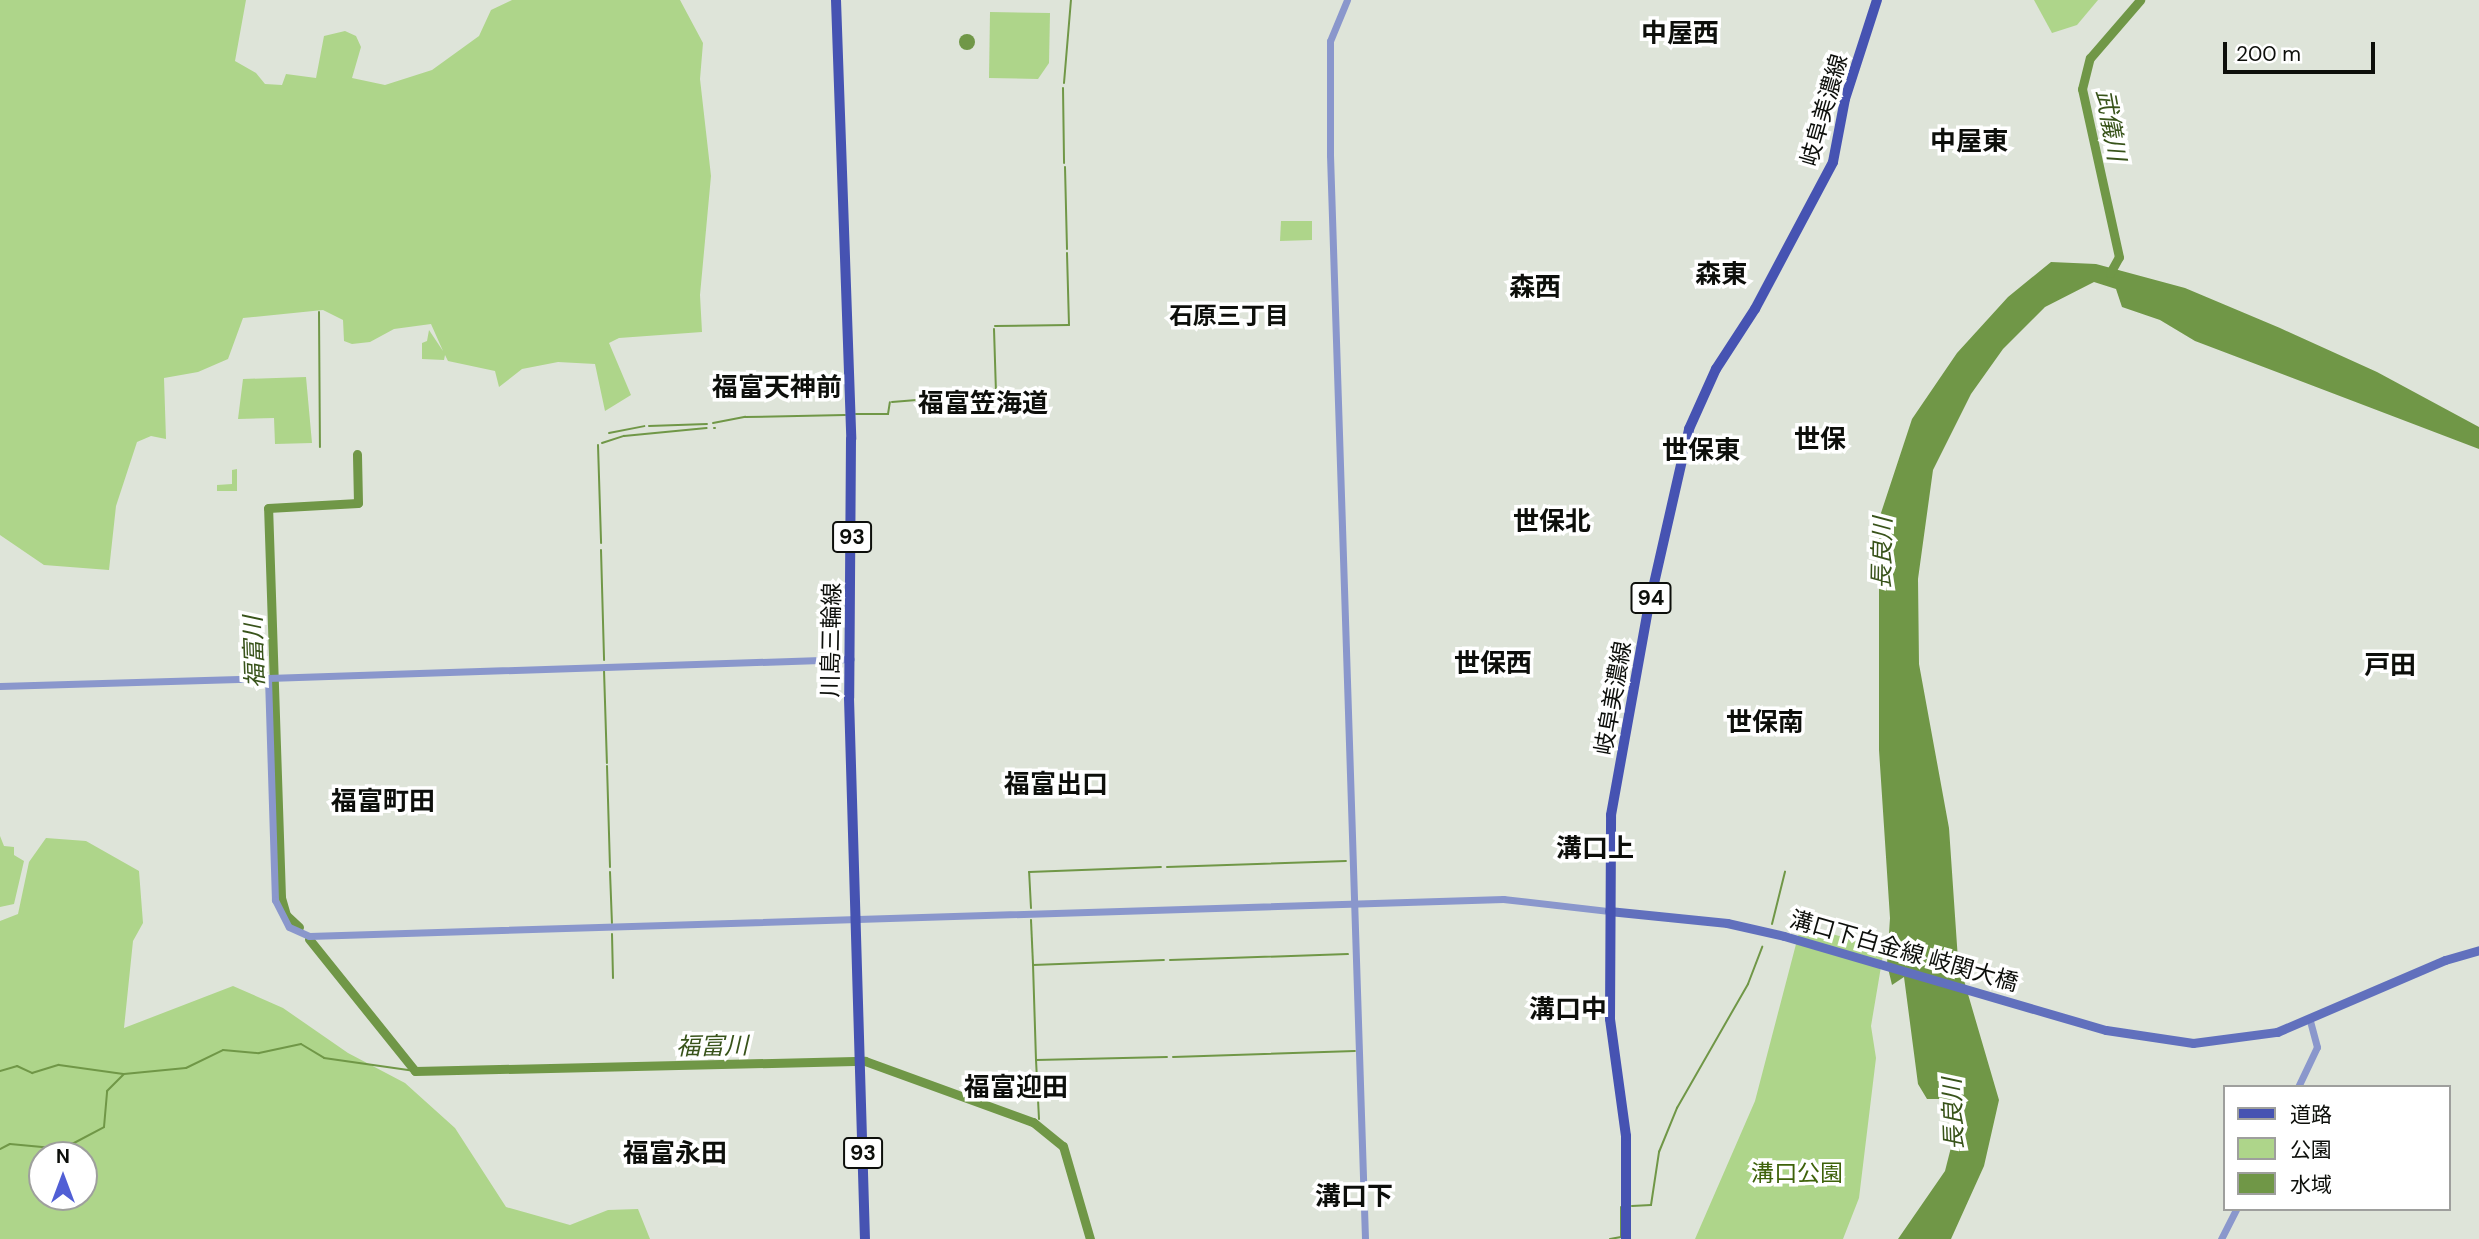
<!DOCTYPE html>
<meta charset="utf-8">
<style>
body{margin:0}
#map{position:relative;width:2479px;height:1239px;overflow:hidden;background:#dee4d9;font-family:"DM Sans","Noto Sans JP",sans-serif}
div>[style]{position:absolute}
.green>*{inset:0;background:#aed58a}
.water>*{inset:0;background:#709747}
.round{border-radius:50%}
.stream>*{height:2px;margin:-1px;padding:0 1px;transform-origin:1px;border-radius:1px;background:#709747}
.river>*{height:9px;margin:-4.5px;padding:0 4.5px;transform-origin:4.5px;border-radius:4.5px;background:#709747}
.tertiary>*{height:7px;margin:-3.5px;padding:0 3.5px;transform-origin:3.5px;border-radius:3.5px;background:#8a97cc}
.secondary>*{height:9px;margin:-4.5px;padding:0 4.5px;transform-origin:4.5px;border-radius:4.5px;background:#6170bd}
.primary>*{height:10px;margin:-5px;padding:0 5px;transform-origin:5px;border-radius:5px;background:#4653b2}
span{translate:-50% -50%;white-space:nowrap;text-align:center;line-height:1.15;-webkit-text-stroke:7px #fff;paint-order:stroke}
.shield-label span{padding:2px 5px;background:#fff;border:2px solid;border-radius:5px;-webkit-text-stroke-width:0}
.shield-label{font-size:21px;color:#0d0f0b;font-weight:700}
.street-label{font-size:23px;color:#0d0f0b}
.park-label{font-size:23px;color:#3e620a}
.water-label{font-size:24px;color:#38531a;font-style:italic}
.neighbourhood-label{font-size:24px;color:#0d0f0b;font-weight:700}
.quarter-label{font-size:26px;color:#0d0f0b;font-weight:700}
.legend{position:absolute;left:2223px;top:1085px;width:228px;height:126px;box-sizing:border-box;background:#fff;border:2px solid #9e9f9d;margin:0;padding:9px 12px;list-style:none;font-size:21px;color:#0d0f0b}
.legend li{display:flex;align-items:center;gap:14px;height:35px}
.legend b{width:35px;border:2px solid #9e9f9d}
.north{position:absolute;left:28px;top:1141px;width:70px;height:70px;box-sizing:border-box;background:#fff;border:2px solid #9e9f9d;border-radius:50%;rotate:0deg;font-size:19px;font-weight:700;line-height:28px;text-align:center;color:#0d0f0b}
.north::after{content:'';display:block;margin:auto;width:24px;height:32px;background:#515fd5;clip-path:polygon(50% 0,100% 100%,50% 72%,0 100%)}
.scale{position:absolute;left:2223px;top:42px;width:152px;height:32px;box-sizing:border-box;border:4px solid #0d0f0b;border-top:0;padding-left:9px;font-size:21px;line-height:24px;white-space:nowrap;color:#0d0f0b;-webkit-text-stroke:5px #fff;paint-order:stroke}
</style>
<div id="map">
<div class="green">
<div style="clip-path:polygon(0 0,246px 0,235px 61px,256px 73px,265px 84px,282px 85px,286px 74px,316px 78px,324px 36px,345px 31px,356px 36px,361px 47px,352px 78px,385px 85px,432px 70px,479px 36px,491px 10px,512px 0,680px 0,703px 43px,700px 79px,711px 176px,700px 295px,702px 332px,619px 338px,609px 343px,631px 395px,605px 411px,595px 364px,558px 362px,522px 369px,499px 387px,495px 371px,448px 361px,445px 355px,444px 360px,422px 359px,422px 343px,427px 341px,429px 330px,443px 351px,431px 324px,394px 329px,370px 342px,352px 344px,344px 341px,343px 320px,323px 310px,243px 318px,228px 359px,198px 372px,164px 378px,166px 439px,151px 436px,137px 442px,116px 506px,109px 570px,44px 565px,0 535px)"></div>
<div style="clip-path:polygon(2034px 0,2098px 0,2077px 25px,2052px 33px)"></div>
<div style="clip-path:polygon(990px 12px,1050px 13px,1049px 63px,1038px 79px,989px 78px)"></div>
<div style="clip-path:polygon(1281px 221px,1312px 221px,1312px 240px,1280px 241px)"></div>
<div style="clip-path:polygon(306px 377px,312px 443px,275px 444px,274px 418px,238px 419px,243px 379px)"></div>
<div style="clip-path:polygon(237px 469px,237px 491px,217px 491px,217px 485px,232px 484px,232px 470px)"></div>
<div style="clip-path:polygon(0 836px,4px 846px,14px 847px,14px 855px,24px 861px,14px 904px,0 907px)"></div>
<div style="clip-path:polygon(evenodd,46px 838px,86px 841px,139px 871px,143px 923px,133px 941px,124px 1028px,233px 986px,283px 1008px,348px 1053px,405px 1083px,455px 1128px,506px 1207px,570px 1225px,608px 1210px,638px 1209px,650px 1239px,0 1239px,0 921px,18px 914px,29px 862px,46px 838px,42px 1155px,84px 1155px,84px 1197px,42px 1197px,42px 1155px)"></div>
<div style="clip-path:polygon(1801px 925px,1884px 949px,1871px 1026px,1876px 1058px,1859px 1198px,1843px 1239px,1695px 1239px,1755px 1101px)"></div>
</div>
<div class="water">
<div class="round" style="left:959px;top:34px;width:16px;height:16px"></div>
<div style="clip-path:polygon(2051px 262px,2096px 264px,2185px 288px,2280px 328px,2377px 372px,2479px 427px,2479px 449px,2195px 341px,2160px 320px,2122px 307px,2116px 289px,2094px 282px,2045px 307px,2003px 349px,1971px 394px,1933px 470px,1918px 579px,1919px 664px,1949px 828px,1958px 960px,1999px 1100px,1984px 1166px,1951px 1239px,1898px 1239px,1945px 1171px,1961px 1108px,1943px 1099px,1927px 1099px,1918px 1084px,1904px 977px,1892px 985px,1887px 964px,1890px 918px,1879px 750px,1879px 519px,1912px 419px,1957px 353px,2008px 297px)"></div>
</div>
<div class="stream">
<div style="left:1064px;top:83px;width:83px;rotate:-85.2deg"></div>
<div style="left:1063px;top:88px;width:75px;rotate:89.2deg"></div>
<div style="left:1065px;top:167px;width:82px;rotate:88.6deg"></div>
<div style="left:319px;top:312px;width:135px;rotate:89.6deg"></div>
<div style="left:995px;top:326px;width:74px;rotate:-0.8deg"></div>
<div style="left:1069px;top:325px;width:72px;rotate:-91.6deg"></div>
<div style="left:994px;top:329px;width:65px;rotate:88.2deg"></div>
<div style="left:892px;top:402px;width:99px;rotate:-4.6deg"></div>
<div style="left:856px;top:414px;width:32px"></div>
<div style="left:888px;top:414px;width:12px;rotate:-81deg"></div>
<div style="left:713px;top:423px;width:33px;rotate:-11deg"></div>
<div style="left:745px;top:417px;width:100px;rotate:-1.1deg"></div>
<div style="left:649px;top:426px;width:58px;rotate:-2deg"></div>
<div style="left:714px;top:428px;width:1px"></div>
<div style="left:609px;top:433px;width:36px;rotate:-11deg"></div>
<div style="left:602px;top:443px;width:23px;rotate:-18deg"></div>
<div style="left:624px;top:436px;width:83px;rotate:-5.5deg"></div>
<div style="left:598px;top:445px;width:98px;rotate:88.2deg"></div>
<div style="left:601px;top:550px;width:110px;rotate:88.4deg"></div>
<div style="left:604px;top:670px;width:93px;rotate:88.2deg"></div>
<div style="left:607px;top:766px;width:101px;rotate:88.3deg"></div>
<div style="left:1167px;top:867px;width:179px;rotate:-1.9deg"></div>
<div style="left:610px;top:872px;width:51px;rotate:87.8deg"></div>
<div style="left:1031px;top:908px;width:36px;rotate:-93deg"></div>
<div style="left:1029px;top:872px;width:132px;rotate:-2.2deg"></div>
<div style="left:1031px;top:920px;width:44px;rotate:87.4deg"></div>
<div style="left:1772px;top:924px;width:54px;rotate:-76deg"></div>
<div style="left:612px;top:934px;width:44px;rotate:88.7deg"></div>
<div style="left:1170px;top:960px;width:178px;rotate:-1.9deg"></div>
<div style="left:1173px;top:1057px;width:182px;rotate:-1.9deg"></div>
<div style="left:1036px;top:1060px;width:95px;rotate:-91.8deg"></div>
<div style="left:1033px;top:965px;width:131px;rotate:-2.2deg"></div>
<div style="left:0;top:1071px;width:18px;rotate:-16deg"></div>
<div style="left:17px;top:1066px;width:17px;rotate:25deg"></div>
<div style="left:32px;top:1073px;width:28px;rotate:-17deg"></div>
<div style="left:59px;top:1065px;width:65px;rotate:8deg"></div>
<div style="left:1039px;top:1119px;width:59px;rotate:-92.9deg"></div>
<div style="left:1036px;top:1060px;width:131px;rotate:-1.3deg"></div>
<div style="left:1037px;top:1124px;width:2px;rotate:-63deg"></div>
<div style="left:0;top:1149px;width:11px;rotate:-27deg"></div>
<div style="left:10px;top:1144px;width:43px;rotate:5.3deg"></div>
<div style="left:53px;top:1148px;width:22px;rotate:-13deg"></div>
<div style="left:74px;top:1143px;width:34px;rotate:-28deg"></div>
<div style="left:104px;top:1127px;width:36px;rotate:-85deg"></div>
<div style="left:107px;top:1091px;width:24px;rotate:-45deg"></div>
<div style="left:124px;top:1074px;width:62px;rotate:-5.5deg"></div>
<div style="left:186px;top:1068px;width:41px;rotate:-25.9deg"></div>
<div style="left:223px;top:1050px;width:36px;rotate:5deg"></div>
<div style="left:259px;top:1053px;width:43px;rotate:-12.1deg"></div>
<div style="left:301px;top:1044px;width:27px;rotate:31deg"></div>
<div style="left:324px;top:1058px;width:92px;rotate:8.1deg"></div>
<div style="left:1632px;top:1206px;width:19px;rotate:-3deg"></div>
<div style="left:1651px;top:1205px;width:54px;rotate:-81.4deg"></div>
<div style="left:1659px;top:1152px;width:48px;rotate:-67.8deg"></div>
<div style="left:1677px;top:1108px;width:143px;rotate:-60.2deg"></div>
<div style="left:1748px;top:984px;width:40px;rotate:-69deg"></div>
<div style="left:1610px;top:1239px;width:11px;rotate:-10deg"></div>
<div style="left:1621px;top:1237px;width:30px;rotate:-90deg"></div>
</div>
<div class="river">
<div style="left:2110px;top:273px;width:18px;rotate:-61deg"></div>
<div style="left:2119px;top:257px;width:172px;rotate:-102.4deg"></div>
<div style="left:2082px;top:89px;width:32px;rotate:-76deg"></div>
<div style="left:2090px;top:58px;width:77px;rotate:-49.2deg"></div>
<div style="left:299px;top:927px;width:18px;rotate:-137deg"></div>
<div style="left:286px;top:915px;width:19px;rotate:-106deg"></div>
<div style="left:281px;top:897px;width:389px;rotate:-91.9deg"></div>
<div style="left:268px;top:508px;width:90px;rotate:-3.2deg"></div>
<div style="left:358px;top:503px;width:49px;rotate:-91.2deg"></div>
<div style="left:309px;top:939px;width:169px;rotate:51.2deg"></div>
<div style="left:415px;top:1071px;width:450px;rotate:-1.3deg"></div>
<div style="left:865px;top:1061px;width:179px;rotate:20deg"></div>
<div style="left:1033px;top:1122px;width:38px;rotate:39deg"></div>
<div style="left:1063px;top:1146px;width:97px;rotate:73.8deg"></div>
</div>
<div class="tertiary">
<div style="left:1347px;top:0;width:44px;rotate:112.5deg"></div>
<div style="left:1330px;top:41px;width:114px;rotate:90deg"></div>
<div style="left:1330px;top:155px;width:1085px;rotate:88.15deg"></div>
<div style="left:268px;top:678px;width:583px;rotate:-1.87deg"></div>
<div style="left:0;top:686px;width:268px;rotate:-1.7deg"></div>
<div style="left:268px;top:678px;width:222px;rotate:88.2deg"></div>
<div style="left:275px;top:900px;width:30px;rotate:63deg"></div>
<div style="left:289px;top:927px;width:22px;rotate:24deg"></div>
<div style="left:309px;top:936px;width:1195px;rotate:-1.77deg"></div>
<div style="left:1503px;top:899px;width:107px;rotate:6.5deg"></div>
<div style="left:2298px;top:1087px;width:44px;rotate:-64.6deg"></div>
<div style="left:2317px;top:1047px;width:27px;rotate:-105deg"></div>
<div style="left:2221px;top:1239px;width:34px;rotate:-63deg"></div>
</div>
<div class="secondary">
<div style="left:1609px;top:911px;width:119px;rotate:5.8deg"></div>
<div style="left:1727px;top:923px;width:58px;rotate:12.8deg"></div>
<div style="left:1784px;top:936px;width:335px;rotate:16.3deg"></div>
<div style="left:2106px;top:1030px;width:88px;rotate:8.5deg"></div>
<div style="left:2193px;top:1043px;width:85px;rotate:-7.5deg"></div>
<div style="left:2277px;top:1032px;width:183px;rotate:-23.2deg"></div>
<div style="left:2445px;top:960px;width:35px;rotate:-16deg"></div>
</div>
<div class="primary">
<div style="left:836px;top:0;width:439px;rotate:88deg"></div>
<div style="left:851px;top:439px;width:259px;rotate:90.4deg"></div>
<div style="left:849px;top:698px;width:541px;rotate:88.31deg"></div>
<div style="left:1626px;top:1239px;width:103px;rotate:-90deg"></div>
<div style="left:1626px;top:1136px;width:118px;rotate:-97.8deg"></div>
<div style="left:1610px;top:1019px;width:204px;rotate:-89.7deg"></div>
<div style="left:1611px;top:815px;width:208px;rotate:-79.8deg"></div>
<div style="left:1648px;top:610px;width:186px;rotate:-77.2deg"></div>
<div style="left:1689px;top:429px;width:66px;rotate:-65.8deg"></div>
<div style="left:1716px;top:369px;width:72px;rotate:-57deg"></div>
<div style="left:1755px;top:309px;width:166px;rotate:-62deg"></div>
<div style="left:1833px;top:162px;width:64px;rotate:-79.2deg"></div>
<div style="left:1845px;top:99px;width:104px;rotate:-72.1deg"></div>
</div>
<div class="shield-label">
<span style="left:852px;top:537px">93</span>
<span style="left:1651px;top:598px">94</span>
<span style="left:863px;top:1153px">93</span>
</div>
<div class="street-label">
<span style="left:1824px;top:110px;rotate:-74deg">岐阜美濃線</span>
<span style="left:831px;top:640px;rotate:-89deg">川島三輪線</span>
<span style="left:1613px;top:698px;rotate:-80deg">岐阜美濃線</span>
<span style="left:1904px;top:951px;rotate:16deg">溝口下白金線 岐関大橋</span>
</div>
<div class="park-label">
<span style="left:1797px;top:1173px">溝口公園</span>
</div>
<div class="water-label">
<span style="left:2111px;top:125px;rotate:80deg">武儀川</span>
<span style="left:1882px;top:553px;rotate:-89deg">長良川</span>
<span style="left:254px;top:652px;rotate:-92deg">福富川</span>
<span style="left:712px;top:1046px;rotate:-1deg">福富川</span>
<span style="left:1953px;top:1114px;rotate:-92deg">長良川</span>
</div>
<div class="neighbourhood-label">
<span style="left:1229px;top:316px">石原三丁目</span>
</div>
<div class="quarter-label">
<span style="left:1680px;top:34px">中屋西</span>
<span style="left:1969px;top:142px">中屋東</span>
<span style="left:1721px;top:275px">森東</span>
<span style="left:1535px;top:288px">森西</span>
<span style="left:777px;top:388px">福富天神前</span>
<span style="left:983px;top:404px">福富笠海道</span>
<span style="left:1820px;top:440px">世保</span>
<span style="left:1701px;top:451px">世保東</span>
<span style="left:1552px;top:522px">世保北</span>
<span style="left:1493px;top:664px">世保西</span>
<span style="left:2390px;top:666px">戸田</span>
<span style="left:1765px;top:723px">世保南</span>
<span style="left:1056px;top:785px">福富出口</span>
<span style="left:383px;top:802px">福富町田</span>
<span style="left:1595px;top:849px">溝口上</span>
<span style="left:1568px;top:1010px">溝口中</span>
<span style="left:1016px;top:1088px">福富迎田</span>
<span style="left:675px;top:1154px">福富永田</span>
<span style="left:1354px;top:1197px">溝口下</span>
</div>
<ul class="legend">
<li><b style="height:9px;background:#4653b2"></b>道路</li>
<li><b style="height:19px;background:#aed58a"></b>公園</li>
<li><b style="height:19px;background:#709747"></b>水域</li>
</ul>
<div class="north">N</div>
<div class="scale">200 m</div>
</div>
